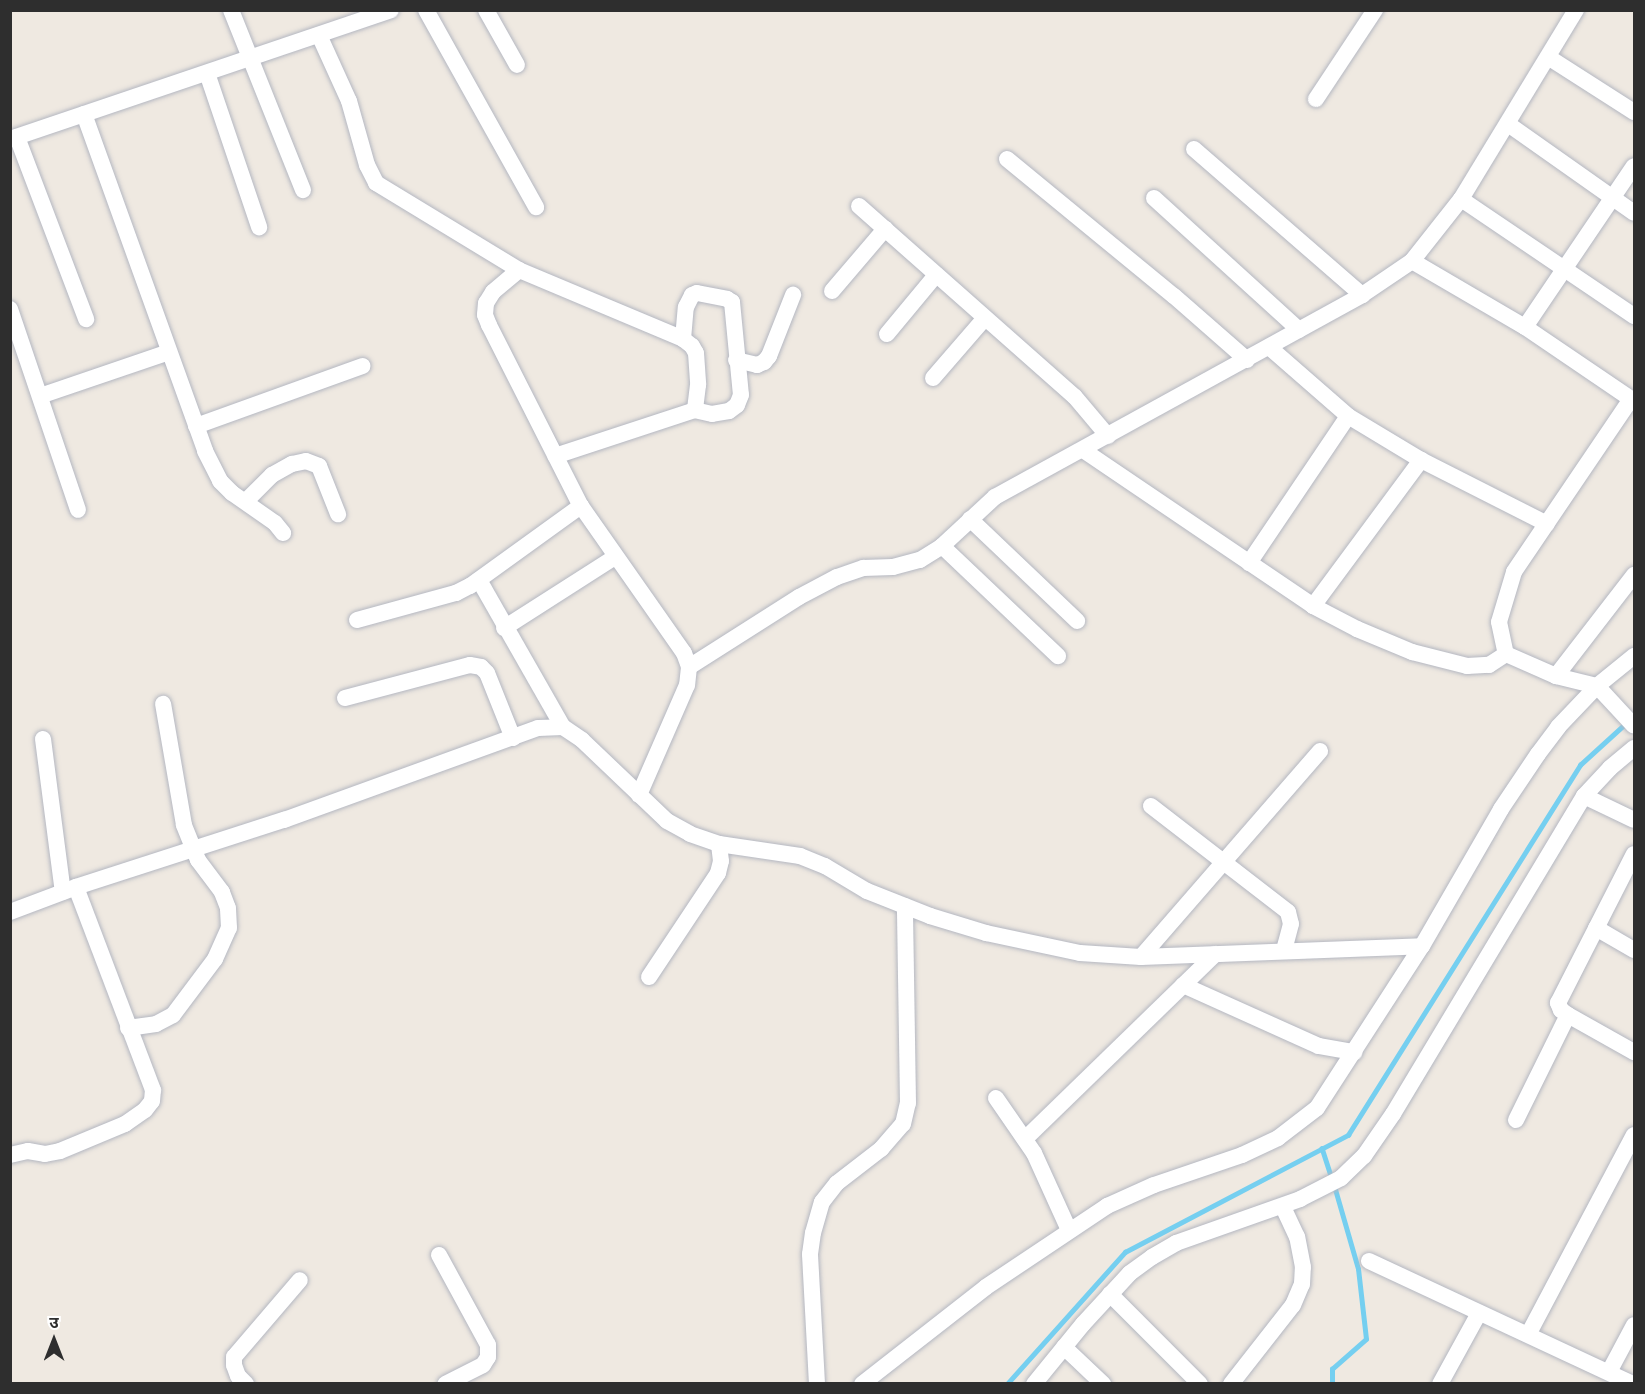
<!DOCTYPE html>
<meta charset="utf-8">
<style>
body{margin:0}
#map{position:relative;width:1645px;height:1394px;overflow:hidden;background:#efe9e1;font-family:Inter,"Noto Sans Devanagari",sans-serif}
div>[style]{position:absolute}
.stream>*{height:4.5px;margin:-2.25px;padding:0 2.25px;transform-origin:2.25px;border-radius:2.25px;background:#75cff0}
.roads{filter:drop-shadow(0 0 2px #b4b7c1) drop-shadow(0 0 2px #b4b7c1)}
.minor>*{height:16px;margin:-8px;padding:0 8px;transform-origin:8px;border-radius:8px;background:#fff}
span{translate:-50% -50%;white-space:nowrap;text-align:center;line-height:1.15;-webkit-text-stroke:4.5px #fff;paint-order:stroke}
.frame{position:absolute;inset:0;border:12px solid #2e2e2e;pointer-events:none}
.north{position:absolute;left:24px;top:1310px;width:60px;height:60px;-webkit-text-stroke:4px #fff;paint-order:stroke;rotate:0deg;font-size:16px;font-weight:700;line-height:24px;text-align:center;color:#2e2e2e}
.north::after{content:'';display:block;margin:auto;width:21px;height:27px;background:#2e2e2e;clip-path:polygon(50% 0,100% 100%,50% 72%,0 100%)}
</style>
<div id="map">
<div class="stream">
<div style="left:1322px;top:1148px;width:32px;rotate:72deg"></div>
<div style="left:1007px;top:1384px;width:177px;rotate:-48.2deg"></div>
<div style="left:1125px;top:1252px;width:252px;rotate:-27.7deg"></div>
<div style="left:1348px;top:1135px;width:437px;rotate:-57.9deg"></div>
<div style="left:1580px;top:765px;width:62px;rotate:-42.4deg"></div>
<div style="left:1332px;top:1384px;width:15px;rotate:-90deg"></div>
<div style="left:1332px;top:1369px;width:45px;rotate:-41.4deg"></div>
<div style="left:1366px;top:1339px;width:70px;rotate:-96.5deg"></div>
<div style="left:1358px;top:1269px;width:86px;rotate:-106.1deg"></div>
</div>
<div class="roads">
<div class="minor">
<div style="left:231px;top:10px;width:194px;rotate:68.2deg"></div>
<div style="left:426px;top:10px;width:226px;rotate:60.8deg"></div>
<div style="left:486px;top:10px;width:63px;rotate:60.6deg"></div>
<div style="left:319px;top:35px;width:72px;rotate:65.6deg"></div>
<div style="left:349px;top:101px;width:66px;rotate:74.3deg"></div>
<div style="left:367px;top:165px;width:20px;rotate:63deg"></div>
<div style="left:376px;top:183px;width:167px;rotate:31.3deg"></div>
<div style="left:519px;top:270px;width:178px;rotate:22.8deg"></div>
<div style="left:683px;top:339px;width:11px;rotate:38deg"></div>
<div style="left:692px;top:346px;width:8px;rotate:60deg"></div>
<div style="left:696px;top:353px;width:32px;rotate:86deg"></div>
<div style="left:698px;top:385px;width:25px;rotate:97deg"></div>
<div style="left:695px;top:410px;width:147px;rotate:161.8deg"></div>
<div style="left:1548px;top:57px;width:102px;rotate:32.6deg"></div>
<div style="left:207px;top:73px;width:163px;rotate:71.3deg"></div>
<div style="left:1316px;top:99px;width:107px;rotate:-56.5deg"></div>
<div style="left:84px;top:114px;width:358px;rotate:70.2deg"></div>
<div style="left:205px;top:451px;width:34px;rotate:63deg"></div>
<div style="left:220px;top:481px;width:17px;rotate:45deg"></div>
<div style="left:232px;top:493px;width:52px;rotate:34.9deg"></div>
<div style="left:275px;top:523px;width:13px;rotate:51deg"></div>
<div style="left:1508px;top:124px;width:154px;rotate:35.2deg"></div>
<div style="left:17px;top:137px;width:195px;rotate:69.2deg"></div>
<div style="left:10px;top:139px;width:402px;rotate:-18.7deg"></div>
<div style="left:1194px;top:149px;width:223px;rotate:41deg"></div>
<div style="left:1007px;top:159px;width:216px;rotate:39.4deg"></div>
<div style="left:1174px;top:296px;width:97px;rotate:41.2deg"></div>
<div style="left:1154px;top:198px;width:196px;rotate:42.3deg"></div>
<div style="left:1461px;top:199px;width:209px;rotate:34.1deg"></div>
<div style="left:859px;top:206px;width:288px;rotate:41.5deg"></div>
<div style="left:1075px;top:397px;width:51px;rotate:49.8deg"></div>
<div style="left:1412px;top:261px;width:131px;rotate:30.3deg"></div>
<div style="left:1525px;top:327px;width:128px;rotate:34.2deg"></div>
<div style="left:1631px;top:399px;width:209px;rotate:124.1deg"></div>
<div style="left:1514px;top:572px;width:52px;rotate:106.7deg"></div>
<div style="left:1499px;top:622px;width:33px;rotate:78deg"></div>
<div style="left:1506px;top:654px;width:55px;rotate:23.7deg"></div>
<div style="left:1556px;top:676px;width:42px;rotate:13.7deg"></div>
<div style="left:1597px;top:686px;width:54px;rotate:47.2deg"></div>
<div style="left:519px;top:270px;width:34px;rotate:140deg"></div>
<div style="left:493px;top:292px;width:13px;rotate:122deg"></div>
<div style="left:486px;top:303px;width:12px;rotate:95deg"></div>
<div style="left:485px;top:315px;width:11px;rotate:68deg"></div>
<div style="left:489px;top:325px;width:203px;rotate:63.1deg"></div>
<div style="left:581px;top:506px;width:179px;rotate:55deg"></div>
<div style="left:684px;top:653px;width:15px;rotate:70deg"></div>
<div style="left:689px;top:667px;width:18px;rotate:96deg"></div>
<div style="left:687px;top:685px;width:120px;rotate:113.6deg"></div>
<div style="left:832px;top:291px;width:82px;rotate:-49.5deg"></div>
<div style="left:10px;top:309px;width:212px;rotate:71.3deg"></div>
<div style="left:1525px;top:327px;width:194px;rotate:-55.9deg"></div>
<div style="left:887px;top:334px;width:77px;rotate:-50.3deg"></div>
<div style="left:683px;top:339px;width:32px;rotate:-85deg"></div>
<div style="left:686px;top:307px;width:13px;rotate:-63deg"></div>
<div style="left:692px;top:295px;width:5px;rotate:-22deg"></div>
<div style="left:697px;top:293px;width:31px;rotate:11deg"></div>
<div style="left:727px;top:299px;width:6px;rotate:31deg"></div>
<div style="left:732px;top:302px;width:93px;rotate:84.5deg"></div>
<div style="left:741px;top:395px;width:11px;rotate:112deg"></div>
<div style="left:737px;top:405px;width:10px;rotate:143deg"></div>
<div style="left:729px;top:411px;width:17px;rotate:170deg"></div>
<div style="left:712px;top:414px;width:17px;rotate:-167deg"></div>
<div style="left:1269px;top:347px;width:105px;rotate:41.1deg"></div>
<div style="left:1348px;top:416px;width:85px;rotate:31.1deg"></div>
<div style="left:1421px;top:460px;width:141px;rotate:26.9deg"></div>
<div style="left:736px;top:360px;width:22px;rotate:13deg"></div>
<div style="left:757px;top:365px;width:8px;rotate:-23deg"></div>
<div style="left:764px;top:362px;width:8px;rotate:-50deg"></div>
<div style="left:769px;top:356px;width:66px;rotate:-68.5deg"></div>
<div style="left:933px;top:378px;width:79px;rotate:-49.1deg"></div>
<div style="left:40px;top:396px;width:136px;rotate:-18.8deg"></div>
<div style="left:196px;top:426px;width:177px;rotate:-19.8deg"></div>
<div style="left:1083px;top:450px;width:278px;rotate:34.1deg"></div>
<div style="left:1313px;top:606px;width:50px;rotate:27.6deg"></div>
<div style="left:1357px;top:629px;width:60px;rotate:22.7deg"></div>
<div style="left:1412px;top:652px;width:57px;rotate:14.3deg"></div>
<div style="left:1467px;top:666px;width:22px;rotate:-3deg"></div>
<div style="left:1489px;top:665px;width:20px;rotate:-33deg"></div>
<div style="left:246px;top:501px;width:37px;rotate:-45deg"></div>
<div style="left:272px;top:475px;width:23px;rotate:-29deg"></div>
<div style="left:292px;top:464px;width:14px;rotate:-12deg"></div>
<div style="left:306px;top:461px;width:14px;rotate:21deg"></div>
<div style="left:319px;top:466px;width:52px;rotate:68.4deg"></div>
<div style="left:970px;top:519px;width:148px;rotate:43.6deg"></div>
<div style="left:942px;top:546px;width:160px;rotate:43.5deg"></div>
<div style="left:1249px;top:563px;width:177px;rotate:-56deg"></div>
<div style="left:479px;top:580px;width:169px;rotate:60.3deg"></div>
<div style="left:1313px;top:606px;width:182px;rotate:-53.5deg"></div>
<div style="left:357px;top:620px;width:103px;rotate:-15.3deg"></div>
<div style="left:456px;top:593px;width:16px;rotate:-27deg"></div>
<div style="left:470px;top:586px;width:137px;rotate:-35.8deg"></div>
<div style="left:504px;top:628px;width:132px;rotate:-32.6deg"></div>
<div style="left:689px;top:667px;width:130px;rotate:-32.5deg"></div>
<div style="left:799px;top:597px;width:43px;rotate:-27.8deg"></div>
<div style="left:837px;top:577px;width:28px;rotate:-19deg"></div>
<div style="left:863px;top:568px;width:30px;rotate:-2deg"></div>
<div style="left:893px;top:567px;width:28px;rotate:-15deg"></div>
<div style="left:920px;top:560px;width:26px;rotate:-32deg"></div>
<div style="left:942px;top:546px;width:72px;rotate:-42.8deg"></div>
<div style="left:995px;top:497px;width:419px;rotate:-28.8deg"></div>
<div style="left:1362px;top:295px;width:60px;rotate:-34.2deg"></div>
<div style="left:1412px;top:261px;width:79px;rotate:-51.7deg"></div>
<div style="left:1461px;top:199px;width:221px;rotate:-58.7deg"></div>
<div style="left:1556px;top:676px;width:128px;rotate:-52.3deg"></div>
<div style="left:345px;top:698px;width:129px;rotate:-14.8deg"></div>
<div style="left:470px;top:665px;width:11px;rotate:10deg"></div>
<div style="left:481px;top:667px;width:8px;rotate:45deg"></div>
<div style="left:487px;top:673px;width:70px;rotate:68.2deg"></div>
<div style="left:43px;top:739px;width:154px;rotate:82.6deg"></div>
<div style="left:1584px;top:796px;width:55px;rotate:25.6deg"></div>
<div style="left:1151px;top:806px;width:173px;rotate:37.7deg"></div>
<div style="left:1288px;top:912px;width:12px;rotate:76deg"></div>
<div style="left:1291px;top:924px;width:27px;rotate:105deg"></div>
<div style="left:10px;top:912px;width:71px;rotate:-20.7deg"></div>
<div style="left:76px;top:887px;width:219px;rotate:-17.9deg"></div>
<div style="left:284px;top:820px;width:270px;rotate:-19.9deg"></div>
<div style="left:538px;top:728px;width:25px;rotate:-2deg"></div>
<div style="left:563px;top:727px;width:23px;rotate:34deg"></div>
<div style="left:582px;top:740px;width:117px;rotate:43.6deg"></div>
<div style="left:667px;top:821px;width:26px;rotate:29deg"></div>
<div style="left:690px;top:834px;width:31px;rotate:19deg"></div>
<div style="left:719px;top:844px;width:82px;rotate:8.4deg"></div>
<div style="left:800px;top:856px;width:27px;rotate:22deg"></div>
<div style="left:825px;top:866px;width:49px;rotate:30.8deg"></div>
<div style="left:867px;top:891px;width:68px;rotate:21.6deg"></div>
<div style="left:930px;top:916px;width:59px;rotate:16.9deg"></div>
<div style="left:986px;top:933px;width:96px;rotate:12deg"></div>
<div style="left:1080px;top:953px;width:61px;rotate:3.8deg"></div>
<div style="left:1141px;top:957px;width:281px;rotate:-2.2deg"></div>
<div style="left:1596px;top:928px;width:44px;rotate:30.1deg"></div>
<div style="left:1141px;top:957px;width:273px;rotate:-49deg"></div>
<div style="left:649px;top:977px;width:125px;rotate:-56.4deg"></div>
<div style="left:718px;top:873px;width:12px;rotate:-76deg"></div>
<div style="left:721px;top:861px;width:17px;rotate:-97deg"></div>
<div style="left:1183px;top:985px;width:149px;rotate:24.2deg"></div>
<div style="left:1319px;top:1046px;width:36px;rotate:10deg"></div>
<div style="left:1568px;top:1015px;width:9px;rotate:-144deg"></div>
<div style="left:1561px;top:1010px;width:8px;rotate:-113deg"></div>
<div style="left:1558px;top:1003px;width:167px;rotate:-63deg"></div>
<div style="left:128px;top:1028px;width:28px;rotate:-8deg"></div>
<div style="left:156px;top:1024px;width:19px;rotate:-28deg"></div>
<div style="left:173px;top:1015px;width:70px;rotate:-53.1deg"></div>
<div style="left:215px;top:959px;width:34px;rotate:-66deg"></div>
<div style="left:229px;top:928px;width:20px;rotate:-93deg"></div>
<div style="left:228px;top:908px;width:17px;rotate:-111deg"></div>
<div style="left:222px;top:892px;width:40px;rotate:-127deg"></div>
<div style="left:198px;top:860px;width:38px;rotate:-112deg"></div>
<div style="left:184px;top:825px;width:123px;rotate:-99.8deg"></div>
<div style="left:996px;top:1098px;width:67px;rotate:55.4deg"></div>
<div style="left:1034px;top:1153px;width:85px;rotate:65.6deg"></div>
<div style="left:1516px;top:1120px;width:117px;rotate:-63.7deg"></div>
<div style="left:1568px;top:1015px;width:76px;rotate:29.3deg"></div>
<div style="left:1025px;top:1139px;width:265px;rotate:-44.2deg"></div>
<div style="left:10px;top:1155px;width:18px;rotate:-13deg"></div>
<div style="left:28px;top:1151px;width:17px;rotate:10deg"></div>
<div style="left:45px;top:1154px;width:15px;rotate:-11deg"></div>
<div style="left:60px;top:1151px;width:70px;rotate:-22.6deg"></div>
<div style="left:125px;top:1124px;width:24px;rotate:-35deg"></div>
<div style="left:145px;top:1110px;width:11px;rotate:-52deg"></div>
<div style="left:152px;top:1101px;width:11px;rotate:-85deg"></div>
<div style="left:153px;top:1090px;width:217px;rotate:-110.8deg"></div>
<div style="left:439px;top:1255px;width:102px;rotate:61.4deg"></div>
<div style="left:488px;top:1345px;width:12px;rotate:90deg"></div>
<div style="left:488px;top:1357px;width:9px;rotate:122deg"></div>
<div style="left:483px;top:1365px;width:42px;rotate:153.4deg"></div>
<div style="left:1369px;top:1261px;width:291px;rotate:25deg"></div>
<div style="left:1110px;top:1294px;width:127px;rotate:45deg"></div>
<div style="left:1529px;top:1333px;width:224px;rotate:-62.1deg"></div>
<div style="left:1064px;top:1347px;width:54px;rotate:43.5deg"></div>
<div style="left:1609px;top:1372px;width:53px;rotate:-62deg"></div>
<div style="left:246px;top:1384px;width:11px;rotate:-135deg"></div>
<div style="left:238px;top:1376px;width:12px;rotate:-110deg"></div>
<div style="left:234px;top:1365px;width:8px;rotate:-90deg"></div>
<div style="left:234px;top:1357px;width:101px;rotate:-49.4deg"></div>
<div style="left:817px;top:1384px;width:130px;rotate:-93.1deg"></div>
<div style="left:810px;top:1254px;width:21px;rotate:-82deg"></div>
<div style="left:813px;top:1233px;width:32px;rotate:-74deg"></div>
<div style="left:822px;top:1202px;width:24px;rotate:-52deg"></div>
<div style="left:837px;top:1183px;width:56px;rotate:-37.7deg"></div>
<div style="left:881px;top:1149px;width:33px;rotate:-49deg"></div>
<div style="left:903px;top:1124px;width:22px;rotate:-77deg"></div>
<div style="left:908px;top:1103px;width:197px;rotate:-90.9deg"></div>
<div style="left:862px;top:1384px;width:157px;rotate:-38deg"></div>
<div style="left:986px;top:1287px;width:146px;rotate:-33.8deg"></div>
<div style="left:1107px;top:1206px;width:51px;rotate:-24.1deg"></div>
<div style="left:1154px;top:1185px;width:93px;rotate:-18.8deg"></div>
<div style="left:1242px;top:1155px;width:40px;rotate:-25deg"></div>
<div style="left:1278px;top:1138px;width:49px;rotate:-37.6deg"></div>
<div style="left:1317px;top:1108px;width:193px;rotate:-57.1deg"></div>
<div style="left:1422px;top:946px;width:158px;rotate:-60deg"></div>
<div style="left:1501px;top:809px;width:66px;rotate:-56.1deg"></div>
<div style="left:1538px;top:754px;width:34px;rotate:-53deg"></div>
<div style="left:1558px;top:727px;width:57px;rotate:-46.4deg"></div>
<div style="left:1597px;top:686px;width:48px;rotate:-39deg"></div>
<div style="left:1034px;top:1384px;width:77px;rotate:-50.8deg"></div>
<div style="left:1083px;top:1324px;width:69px;rotate:-47.3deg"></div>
<div style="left:1130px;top:1273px;width:27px;rotate:-36deg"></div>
<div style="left:1152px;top:1257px;width:28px;rotate:-30deg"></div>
<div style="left:1176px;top:1243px;width:132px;rotate:-19.5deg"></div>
<div style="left:1300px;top:1199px;width:46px;rotate:-27.1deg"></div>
<div style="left:1341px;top:1178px;width:32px;rotate:-44deg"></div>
<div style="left:1364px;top:1156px;width:51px;rotate:-55.4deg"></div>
<div style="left:1393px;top:1114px;width:371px;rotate:-59deg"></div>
<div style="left:1584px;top:796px;width:38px;rotate:-47deg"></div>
<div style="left:1610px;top:768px;width:31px;rotate:-40deg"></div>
<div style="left:1231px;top:1384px;width:100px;rotate:-51.9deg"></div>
<div style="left:1293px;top:1305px;width:23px;rotate:-67deg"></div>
<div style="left:1302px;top:1284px;width:17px;rotate:-87deg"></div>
<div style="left:1303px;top:1267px;width:31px;rotate:-101deg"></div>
<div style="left:1297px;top:1237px;width:33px;rotate:-115deg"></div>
<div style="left:1440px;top:1384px;width:81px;rotate:-61.2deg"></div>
</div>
</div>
<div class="frame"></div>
<div class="north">उ</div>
</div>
